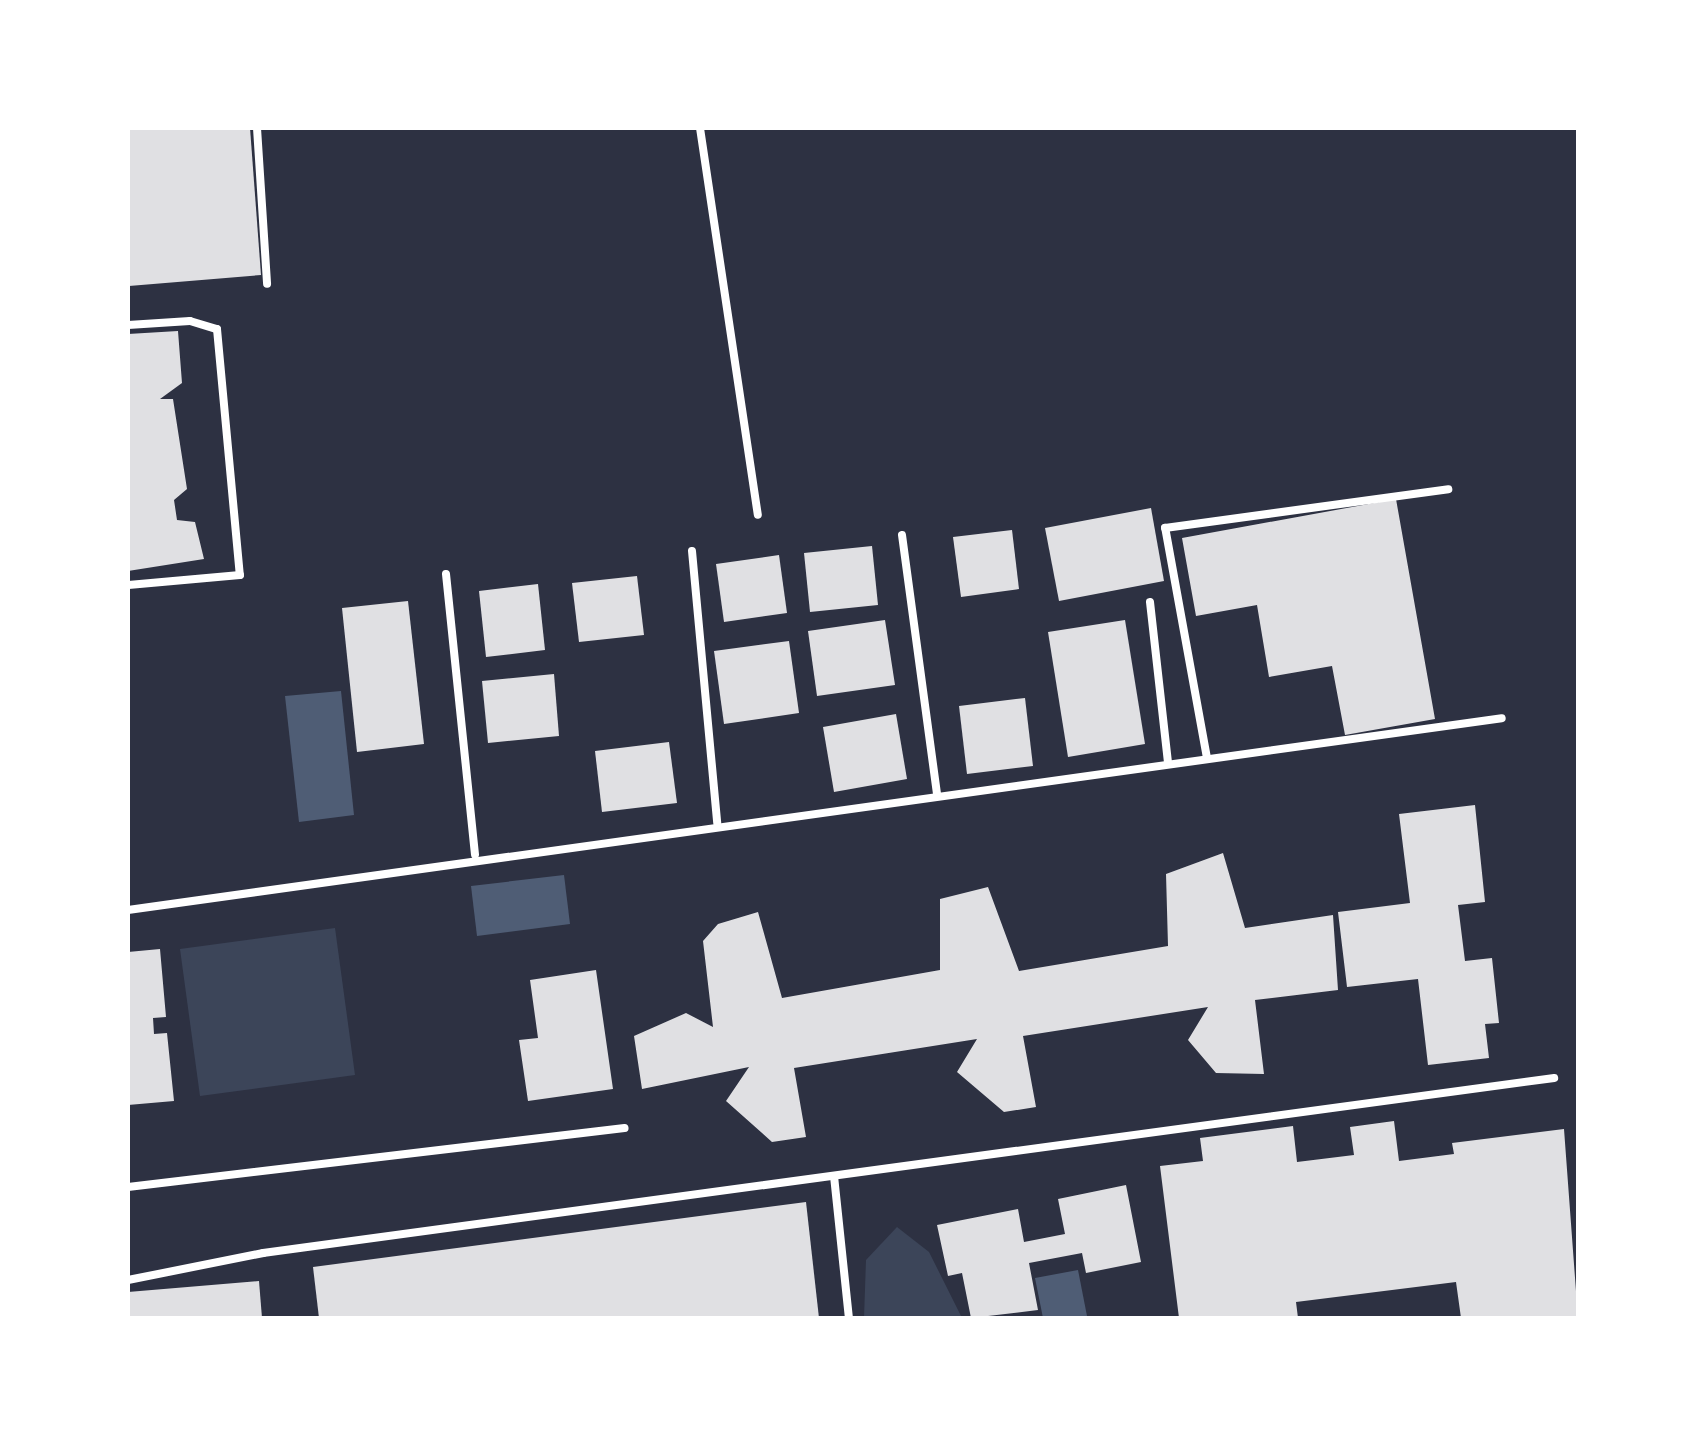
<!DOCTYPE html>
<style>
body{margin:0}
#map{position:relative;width:1706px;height:1446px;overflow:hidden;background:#2d3142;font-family:Inter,sans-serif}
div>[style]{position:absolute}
.green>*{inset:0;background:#3c4559}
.water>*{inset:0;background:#4f5d75}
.building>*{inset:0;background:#e0e0e3}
.service>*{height:8px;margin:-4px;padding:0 4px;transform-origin:4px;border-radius:4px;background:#fff}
span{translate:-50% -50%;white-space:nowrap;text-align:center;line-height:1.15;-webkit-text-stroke:9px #fff;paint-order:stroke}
.frame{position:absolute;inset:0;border:130px solid #fff;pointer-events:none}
</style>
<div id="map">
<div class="green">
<div style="clip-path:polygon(335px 928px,355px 1075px,200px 1096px,180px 949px)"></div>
<div style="clip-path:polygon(897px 1227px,929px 1252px,962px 1318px,864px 1318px,866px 1260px)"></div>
</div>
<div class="water">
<div style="clip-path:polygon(341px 691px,354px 815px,299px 822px,285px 696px)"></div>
<div style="clip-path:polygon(564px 875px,570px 924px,477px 936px,471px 886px)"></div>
<div style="clip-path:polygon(1078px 1270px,1087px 1316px,1043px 1318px,1035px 1278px)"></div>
</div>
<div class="building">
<div style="clip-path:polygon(128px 128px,250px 128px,261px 275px,129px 286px)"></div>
<div style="clip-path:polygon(178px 331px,182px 383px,160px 399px,173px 399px,187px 489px,174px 500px,177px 520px,195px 522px,204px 559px,128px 571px,128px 334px)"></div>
<div style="clip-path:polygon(1396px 499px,1435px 719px,1345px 735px,1332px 666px,1269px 677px,1257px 605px,1196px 616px,1182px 538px)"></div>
<div style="clip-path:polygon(1151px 508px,1164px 581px,1059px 601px,1045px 528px)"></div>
<div style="clip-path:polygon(1012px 530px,1019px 589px,961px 597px,953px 537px)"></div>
<div style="clip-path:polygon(872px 546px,878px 605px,810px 612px,804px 553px)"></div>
<div style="clip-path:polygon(779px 555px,787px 613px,724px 622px,716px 564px)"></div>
<div style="clip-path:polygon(637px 576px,644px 635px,579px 642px,572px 583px)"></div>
<div style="clip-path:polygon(538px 584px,545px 650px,486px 657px,479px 591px)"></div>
<div style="clip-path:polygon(408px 601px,424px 744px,357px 752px,342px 608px)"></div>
<div style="clip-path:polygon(885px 620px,895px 685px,817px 696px,808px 631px)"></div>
<div style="clip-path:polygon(1125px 620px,1145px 744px,1068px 757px,1048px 632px)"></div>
<div style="clip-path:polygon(789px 641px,799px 713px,724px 724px,714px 651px)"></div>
<div style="clip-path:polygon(554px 674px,559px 736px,488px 743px,482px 681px)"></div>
<div style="clip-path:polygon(1025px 698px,1033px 766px,967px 774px,959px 706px)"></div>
<div style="clip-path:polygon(896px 714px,907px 779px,834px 792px,823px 727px)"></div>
<div style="clip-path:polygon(669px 742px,677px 803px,602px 812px,595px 751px)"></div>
<div style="clip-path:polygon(1475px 805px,1485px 902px,1458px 905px,1465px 961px,1492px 958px,1499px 1023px,1485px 1024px,1489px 1058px,1428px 1065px,1418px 979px,1347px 987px,1338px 912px,1410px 903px,1399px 814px)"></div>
<div style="clip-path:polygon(1223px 853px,1245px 928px,1333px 915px,1338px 990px,1255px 1000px,1264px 1074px,1216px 1073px,1188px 1040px,1208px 1007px,1023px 1036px,1036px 1107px,1004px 1112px,957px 1072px,977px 1039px,794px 1068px,806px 1137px,772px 1142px,726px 1101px,749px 1067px,642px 1089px,634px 1036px,686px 1013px,713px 1027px,703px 941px,718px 924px,758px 912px,782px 998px,940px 970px,940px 899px,988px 887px,1019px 971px,1168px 946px,1166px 874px)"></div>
<div style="clip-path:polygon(160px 949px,166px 1017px,153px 1018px,154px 1034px,167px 1033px,174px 1101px,128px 1105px,128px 952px)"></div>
<div style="clip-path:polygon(596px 970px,613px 1089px,528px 1101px,519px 1040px,538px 1038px,530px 980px)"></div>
<div style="clip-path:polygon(1394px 1121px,1399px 1161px,1454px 1154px,1452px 1143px,1564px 1129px,1578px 1318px,1461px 1318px,1456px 1282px,1296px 1302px,1298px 1318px,1179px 1318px,1160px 1166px,1203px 1161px,1200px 1138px,1293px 1126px,1297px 1162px,1354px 1155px,1350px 1127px)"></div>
<div style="clip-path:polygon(1126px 1185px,1141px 1262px,1086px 1273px,1082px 1253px,1029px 1263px,1038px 1310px,971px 1318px,962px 1273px,948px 1276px,937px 1225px,1018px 1209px,1024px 1242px,1065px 1234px,1058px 1199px)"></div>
<div style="clip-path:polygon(806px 1202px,819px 1318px,319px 1318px,313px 1267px)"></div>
<div style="clip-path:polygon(259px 1281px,262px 1318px,128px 1318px,128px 1292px)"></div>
</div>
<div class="service">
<div style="left:257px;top:128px;width:156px;rotate:86.3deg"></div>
<div style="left:700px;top:128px;width:391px;rotate:81.5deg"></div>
<div style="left:128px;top:325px;width:62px;rotate:-3.7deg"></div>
<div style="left:190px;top:321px;width:28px;rotate:17deg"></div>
<div style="left:217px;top:329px;width:247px;rotate:84.7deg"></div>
<div style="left:240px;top:575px;width:112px;rotate:174.9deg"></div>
<div style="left:902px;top:535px;width:261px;rotate:82.3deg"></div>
<div style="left:692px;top:551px;width:273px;rotate:84.7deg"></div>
<div style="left:446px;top:574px;width:282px;rotate:84.1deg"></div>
<div style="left:1150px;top:602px;width:162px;rotate:83.6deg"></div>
<div style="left:1207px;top:758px;width:234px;rotate:-100.3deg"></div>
<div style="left:1165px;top:528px;width:286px;rotate:-7.8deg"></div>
<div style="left:128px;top:910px;width:1387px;rotate:-7.95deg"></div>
<div style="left:834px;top:1176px;width:143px;rotate:84deg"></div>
<div style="left:128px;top:1187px;width:500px;rotate:-6.77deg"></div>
<div style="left:128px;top:1280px;width:138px;rotate:-11.3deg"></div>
<div style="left:263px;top:1253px;width:1303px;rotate:-7.72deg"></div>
</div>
<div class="frame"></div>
</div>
